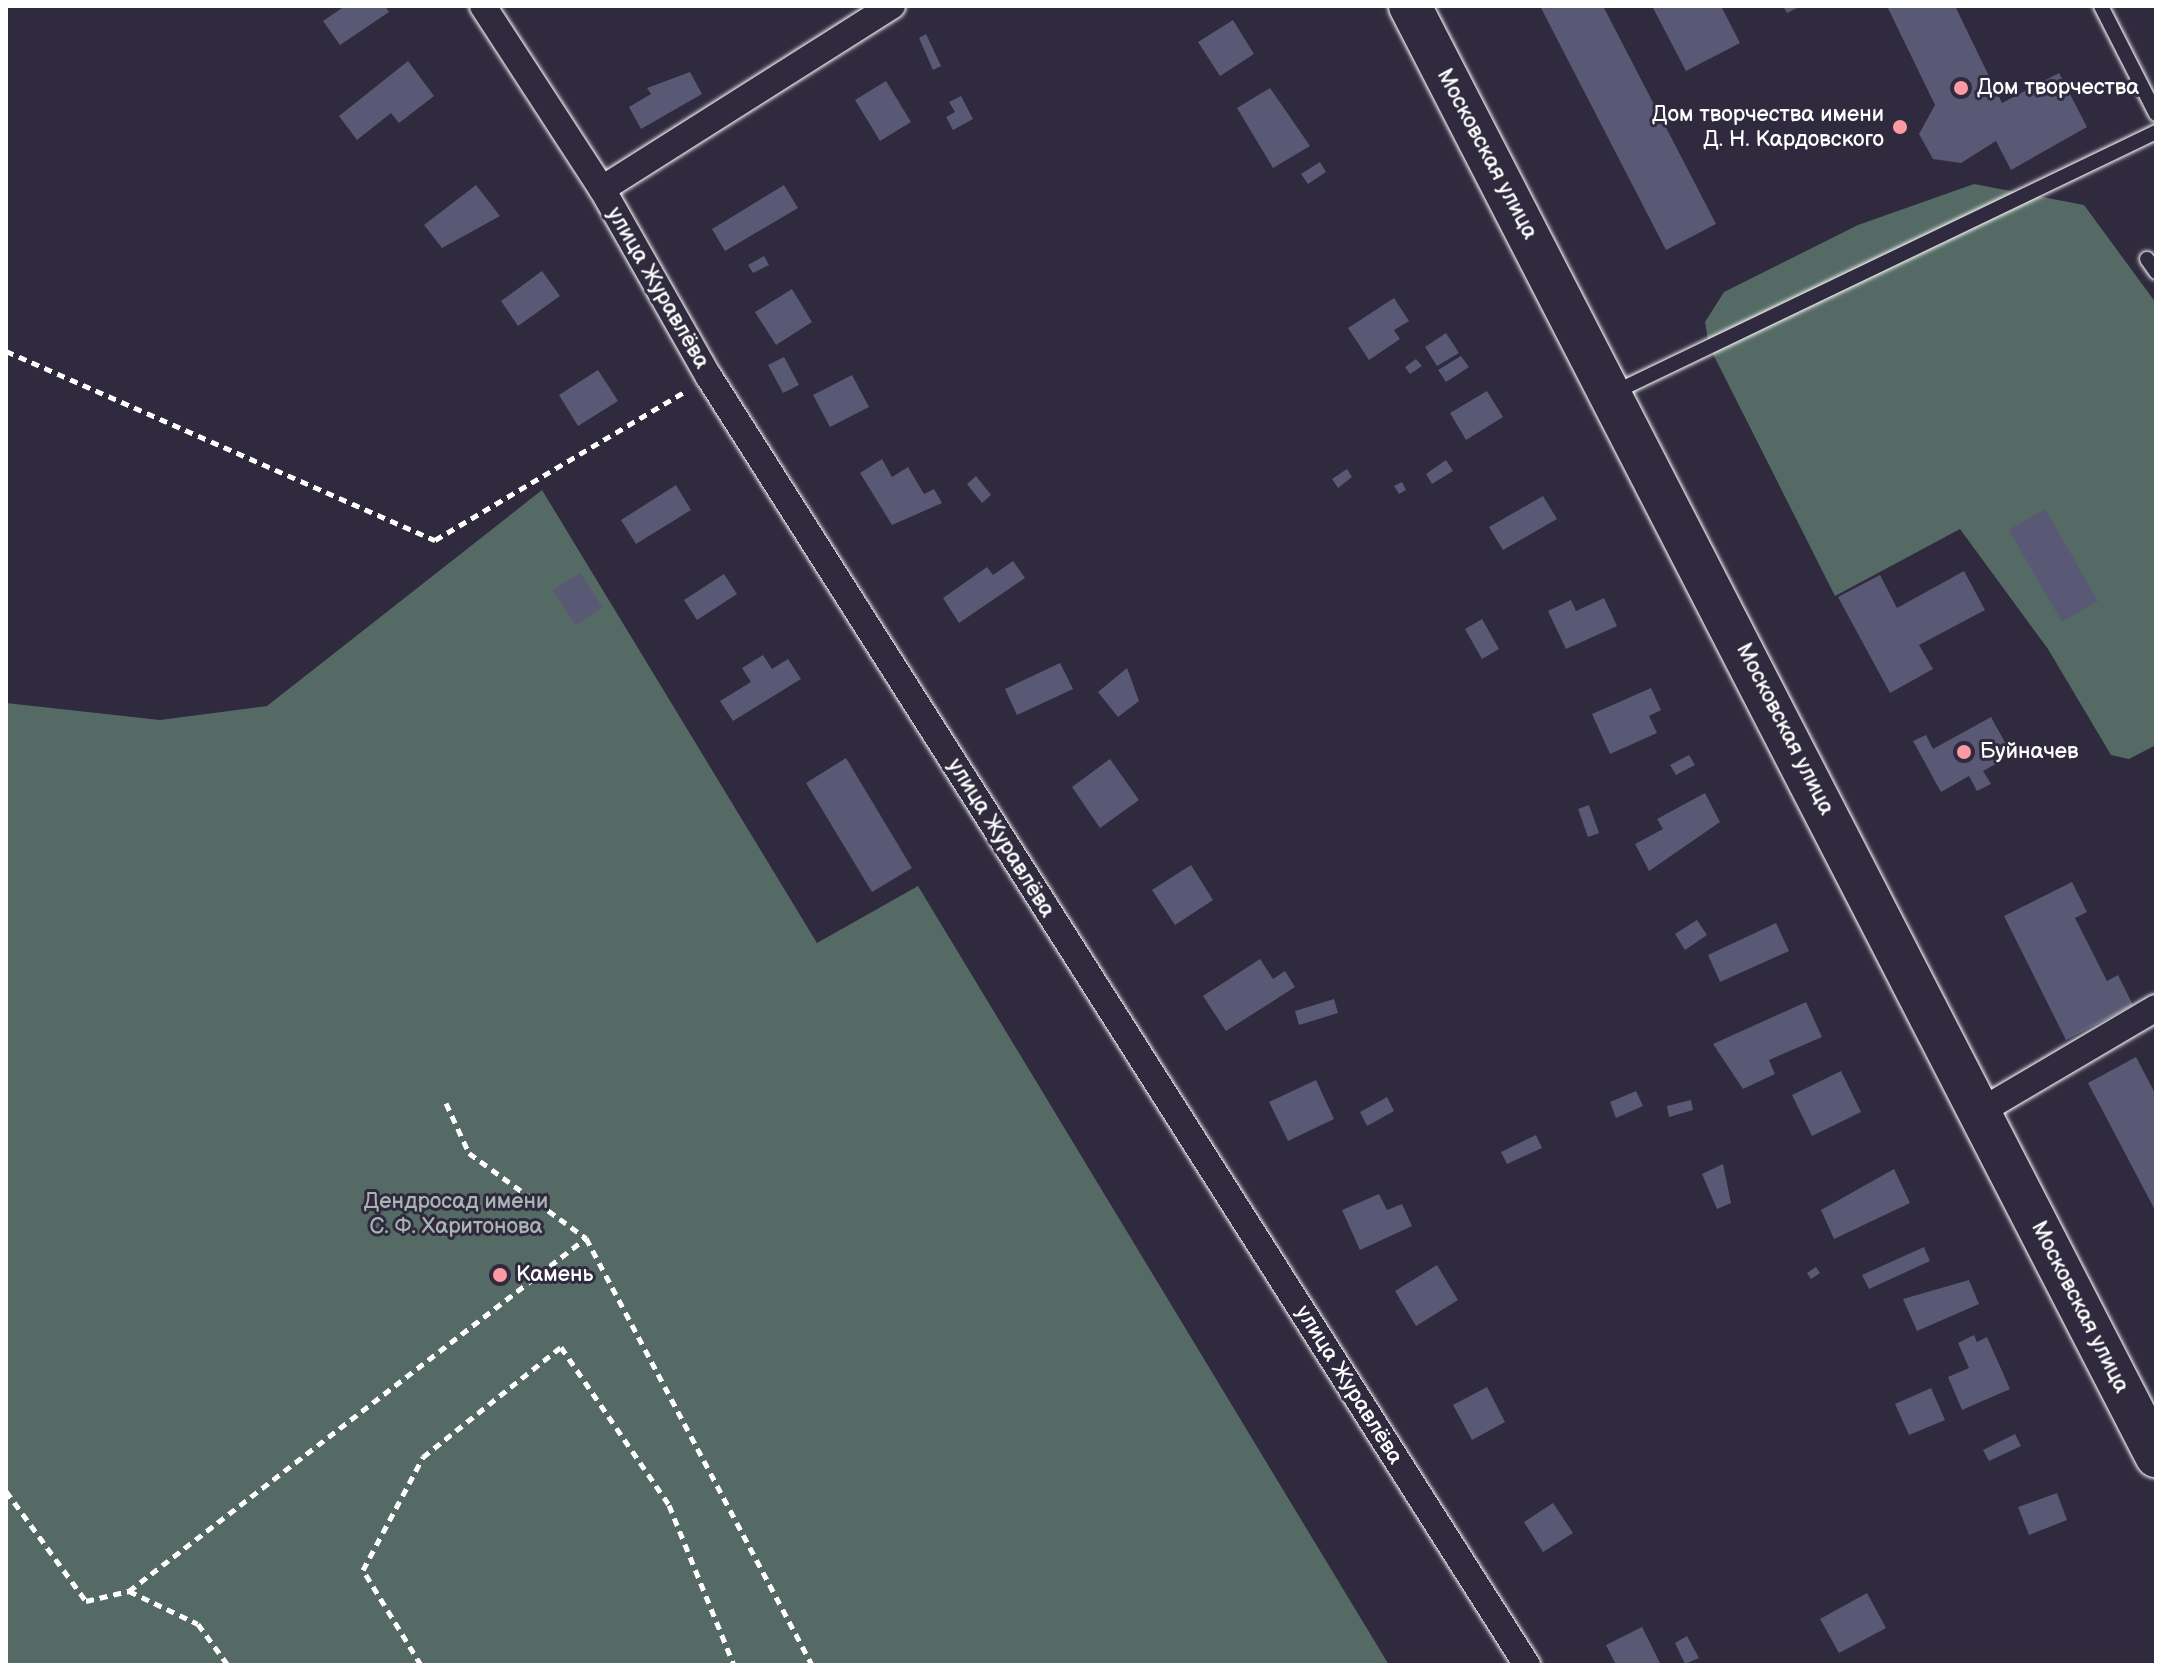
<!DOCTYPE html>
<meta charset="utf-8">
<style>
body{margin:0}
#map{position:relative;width:2162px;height:1671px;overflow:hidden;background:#2f2a3d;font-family:"Balsamiq Sans",sans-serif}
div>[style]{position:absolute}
.green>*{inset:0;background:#556a64}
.building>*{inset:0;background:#595875}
.path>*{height:5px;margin-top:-2.5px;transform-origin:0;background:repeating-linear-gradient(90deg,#fff 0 8px,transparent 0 14px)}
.roads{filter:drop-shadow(0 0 2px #fff) drop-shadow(0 0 2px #fff)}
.lane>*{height:14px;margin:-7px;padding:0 7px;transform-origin:7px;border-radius:7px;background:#2f2a3d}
.street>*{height:26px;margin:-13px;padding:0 13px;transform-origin:13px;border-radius:13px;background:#2f2a3d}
.primary>*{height:42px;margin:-21px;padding:0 21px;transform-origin:21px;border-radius:21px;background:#2f2a3d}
.dots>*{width:22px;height:22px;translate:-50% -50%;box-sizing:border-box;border:4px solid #2f2a3d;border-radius:50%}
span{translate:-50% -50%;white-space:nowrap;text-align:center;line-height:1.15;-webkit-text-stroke:6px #2f2a3d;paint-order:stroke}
.poi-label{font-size:22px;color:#fff}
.left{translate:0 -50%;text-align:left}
.right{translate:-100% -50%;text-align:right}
.street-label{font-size:22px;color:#fff}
.park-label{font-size:22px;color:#aab4b2}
.frame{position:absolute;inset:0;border:8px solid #fff;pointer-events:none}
</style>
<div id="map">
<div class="green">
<div style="clip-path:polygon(1974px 184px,2084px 205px,2156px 303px,2156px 745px,2129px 759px,2111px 755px,2048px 649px,1960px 529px,1835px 596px,1709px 346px,1705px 322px,1724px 292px,1858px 225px)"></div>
<div style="clip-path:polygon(542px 490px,817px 943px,918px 886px,1389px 1665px,6px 1665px,6px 703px,160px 720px,267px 706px)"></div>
</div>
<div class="building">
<div style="clip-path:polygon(345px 6px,385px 6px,389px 12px,340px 45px,323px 21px)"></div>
<div style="clip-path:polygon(1540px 6px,1603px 6px,1716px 224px,1666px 250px)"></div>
<div style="clip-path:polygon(1652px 6px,1721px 6px,1740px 43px,1686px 71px)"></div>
<div style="clip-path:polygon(1783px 6px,1801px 6px,1787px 13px)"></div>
<div style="clip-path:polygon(1887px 6px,1955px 6px,2002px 103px,2059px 73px,2087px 127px,2011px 170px,1996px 141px,1961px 163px,1933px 159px,1919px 134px,1935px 105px)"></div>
<div style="clip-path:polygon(1233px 20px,1254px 54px,1220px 76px,1198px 42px)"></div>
<div style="clip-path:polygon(926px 34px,941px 66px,933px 70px,919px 38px)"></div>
<div style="clip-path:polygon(408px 61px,434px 96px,399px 123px,391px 113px,357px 140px,339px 116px)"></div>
<div style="clip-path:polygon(690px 72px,702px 94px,641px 129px,629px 107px,651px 94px,647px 88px)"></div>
<div style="clip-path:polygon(886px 81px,911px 122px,880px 141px,855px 100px)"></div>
<div style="clip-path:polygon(1270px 88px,1310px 146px,1273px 168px,1237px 108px)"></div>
<div style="clip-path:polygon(961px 96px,973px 119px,953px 130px,946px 117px,955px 112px,949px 102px)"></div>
<div style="clip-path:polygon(1320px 162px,1326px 172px,1308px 184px,1301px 174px)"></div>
<div style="clip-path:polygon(476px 185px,500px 216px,442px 248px,424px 225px)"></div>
<div style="clip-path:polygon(784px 185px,798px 208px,725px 251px,712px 229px)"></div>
<div style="clip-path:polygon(764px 256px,769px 265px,753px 273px,748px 265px)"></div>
<div style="clip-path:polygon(542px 271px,560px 296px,518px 326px,501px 301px)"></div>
<div style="clip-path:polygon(792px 289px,812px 322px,776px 345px,755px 312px)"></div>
<div style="clip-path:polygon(1394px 298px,1409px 321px,1394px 330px,1400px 339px,1369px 360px,1348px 328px)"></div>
<div style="clip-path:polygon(1446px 333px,1459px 353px,1437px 366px,1425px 347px)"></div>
<div style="clip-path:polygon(1461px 356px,1469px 367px,1446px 382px,1438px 370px)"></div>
<div style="clip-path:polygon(784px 357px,799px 385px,783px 393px,768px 365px)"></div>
<div style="clip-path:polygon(1416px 359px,1422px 366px,1410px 374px,1405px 367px)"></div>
<div style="clip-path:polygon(598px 370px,618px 401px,578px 426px,559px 395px)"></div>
<div style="clip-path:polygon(852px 375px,869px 407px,830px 427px,813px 395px)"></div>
<div style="clip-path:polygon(1487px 391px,1503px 417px,1466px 440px,1450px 413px)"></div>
<div style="clip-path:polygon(882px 459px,892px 477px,908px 467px,924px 494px,934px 489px,942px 503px,892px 525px,860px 473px)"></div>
<div style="clip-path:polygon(1446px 460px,1453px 471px,1432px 484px,1426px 474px)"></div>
<div style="clip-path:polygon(1347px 469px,1352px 477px,1338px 488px,1332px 479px)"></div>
<div style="clip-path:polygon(976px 476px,991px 495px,982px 503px,967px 484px)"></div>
<div style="clip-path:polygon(1402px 482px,1406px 490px,1399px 494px,1394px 486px)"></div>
<div style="clip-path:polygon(676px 485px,691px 510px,636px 544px,621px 520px)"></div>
<div style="clip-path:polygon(1543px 496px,1557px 519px,1503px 550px,1489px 527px)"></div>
<div style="clip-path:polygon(2045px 509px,2098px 601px,2062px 622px,2009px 530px)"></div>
<div style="clip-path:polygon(1013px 561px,1025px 578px,959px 623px,943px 598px,987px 567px,993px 575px)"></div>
<div style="clip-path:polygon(1964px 571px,1985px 610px,1919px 645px,1933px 669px,1890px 693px,1838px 597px,1880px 575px,1897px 608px)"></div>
<div style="clip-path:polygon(580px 573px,602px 607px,576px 625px,553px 590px)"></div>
<div style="clip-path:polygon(724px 574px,737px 594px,697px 620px,684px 600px)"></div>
<div style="clip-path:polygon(1604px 598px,1617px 626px,1566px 649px,1548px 611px,1571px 600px,1576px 611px)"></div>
<div style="clip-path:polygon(1482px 619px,1499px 649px,1482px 659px,1465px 629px)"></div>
<div style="clip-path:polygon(763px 655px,772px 669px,788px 659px,801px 679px,733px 721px,720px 701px,751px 682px,742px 668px)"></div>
<div style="clip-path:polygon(1060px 663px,1073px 689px,1017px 715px,1005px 689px)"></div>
<div style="clip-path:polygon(1127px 668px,1139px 701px,1118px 717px,1098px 692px)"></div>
<div style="clip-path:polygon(1651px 688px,1661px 710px,1649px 716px,1657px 733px,1610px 754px,1592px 714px)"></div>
<div style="clip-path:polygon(1991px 717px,2012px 755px,1983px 771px,1991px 784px,1977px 791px,1969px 776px,1941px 792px,1913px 741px,1926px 735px,1933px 749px)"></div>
<div style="clip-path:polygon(1689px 755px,1695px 765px,1676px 775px,1670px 765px)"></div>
<div style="clip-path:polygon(846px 758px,912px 868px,872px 892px,806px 783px)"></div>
<div style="clip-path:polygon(1110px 759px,1139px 800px,1100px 828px,1072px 787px)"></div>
<div style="clip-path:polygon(1705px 793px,1720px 822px,1649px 871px,1635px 844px,1663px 829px,1657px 819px)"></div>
<div style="clip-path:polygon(1589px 805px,1599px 833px,1588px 837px,1578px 809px)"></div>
<div style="clip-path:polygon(1191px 865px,1213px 900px,1175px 925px,1152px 890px)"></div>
<div style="clip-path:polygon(2072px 882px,2087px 912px,2075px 918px,2107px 981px,2118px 975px,2133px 1005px,2066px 1040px,2004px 916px)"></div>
<div style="clip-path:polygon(1697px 920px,1707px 935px,1685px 950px,1675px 934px)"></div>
<div style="clip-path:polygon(1776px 923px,1789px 951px,1720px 982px,1708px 955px)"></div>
<div style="clip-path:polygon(1260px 959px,1273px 979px,1285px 971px,1295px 987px,1226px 1031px,1203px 996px)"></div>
<div style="clip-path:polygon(1334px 999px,1338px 1013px,1299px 1025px,1295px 1011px)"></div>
<div style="clip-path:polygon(1806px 1002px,1822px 1037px,1769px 1060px,1775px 1074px,1743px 1089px,1713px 1044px)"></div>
<div style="clip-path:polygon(2136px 1057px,2156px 1095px,2156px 1212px,2088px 1083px)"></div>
<div style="clip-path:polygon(1841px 1071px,1861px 1112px,1812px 1136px,1792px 1095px)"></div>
<div style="clip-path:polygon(1316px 1080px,1334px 1119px,1288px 1141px,1269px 1102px)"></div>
<div style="clip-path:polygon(1636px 1091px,1643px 1106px,1616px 1118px,1610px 1102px)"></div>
<div style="clip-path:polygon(1387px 1097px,1394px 1111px,1367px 1126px,1360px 1112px)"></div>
<div style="clip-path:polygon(1691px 1100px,1693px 1110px,1669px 1117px,1667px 1106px)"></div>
<div style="clip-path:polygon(1536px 1135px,1542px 1148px,1507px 1164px,1501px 1152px)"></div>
<div style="clip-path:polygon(1723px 1164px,1731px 1203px,1717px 1209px,1702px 1174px)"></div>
<div style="clip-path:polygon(1894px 1169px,1910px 1203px,1834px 1239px,1821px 1210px)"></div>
<div style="clip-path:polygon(1379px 1194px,1387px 1210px,1402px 1204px,1412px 1226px,1360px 1250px,1342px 1210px)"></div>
<div style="clip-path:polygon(1924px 1247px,1930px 1261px,1869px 1289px,1862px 1275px)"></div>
<div style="clip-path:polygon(1437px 1265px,1458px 1300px,1416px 1326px,1395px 1291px)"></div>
<div style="clip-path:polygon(1816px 1267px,1820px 1273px,1811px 1279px,1807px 1273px)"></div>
<div style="clip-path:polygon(1969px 1280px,1979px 1304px,1917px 1331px,1903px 1299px)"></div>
<div style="clip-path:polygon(1974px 1335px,1977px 1342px,1987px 1337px,2010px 1389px,1962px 1410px,1948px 1377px,1969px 1368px,1958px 1343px)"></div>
<div style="clip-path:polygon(1487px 1387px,1505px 1422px,1472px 1440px,1453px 1405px)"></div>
<div style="clip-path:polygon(1931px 1388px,1945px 1420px,1909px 1435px,1895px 1404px)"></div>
<div style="clip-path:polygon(2015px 1434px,2021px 1446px,1989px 1461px,1983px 1450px)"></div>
<div style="clip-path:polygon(2057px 1493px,2067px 1520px,2029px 1535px,2018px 1507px)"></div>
<div style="clip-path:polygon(1553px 1503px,1573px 1533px,1543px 1552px,1524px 1522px)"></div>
<div style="clip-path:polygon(1867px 1593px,1886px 1628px,1839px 1653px,1820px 1619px)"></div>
<div style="clip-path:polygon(1642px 1627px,1661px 1665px,1616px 1665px,1606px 1645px)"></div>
<div style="clip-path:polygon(1687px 1636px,1699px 1658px,1685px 1664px,1675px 1643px)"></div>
</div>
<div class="path">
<div style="left:6px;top:351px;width:469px;rotate:23.8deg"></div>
<div style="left:435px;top:540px;width:290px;rotate:-30.7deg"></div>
<div style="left:446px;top:1103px;width:55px;rotate:65.3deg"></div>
<div style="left:469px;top:1153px;width:145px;rotate:36deg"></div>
<div style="left:586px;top:1238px;width:483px;rotate:62.1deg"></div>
<div style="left:6px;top:1491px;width:136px;rotate:54deg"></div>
<div style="left:86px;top:1601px;width:44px;rotate:-13.1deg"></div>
<div style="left:129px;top:1591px;width:577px;rotate:-37.68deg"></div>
<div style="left:129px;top:1591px;width:76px;rotate:25.6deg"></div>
<div style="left:198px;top:1624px;width:51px;rotate:53.8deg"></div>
<div style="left:421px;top:1665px;width:111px;rotate:-121.4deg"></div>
<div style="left:363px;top:1570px;width:128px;rotate:-62deg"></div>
<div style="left:423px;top:1457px;width:176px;rotate:-38.6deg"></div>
<div style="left:561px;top:1347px;width:191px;rotate:55.6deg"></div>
<div style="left:669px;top:1505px;width:173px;rotate:67.9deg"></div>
</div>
<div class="roads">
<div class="lane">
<div style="left:2101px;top:6px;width:121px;rotate:63deg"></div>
<div style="left:2147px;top:259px;width:16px;rotate:55deg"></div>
<div style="left:1613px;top:393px;width:602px;rotate:-25.67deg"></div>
</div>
<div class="street">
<div style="left:483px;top:6px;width:218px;rotate:57deg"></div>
<div style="left:602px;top:189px;width:216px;rotate:60.4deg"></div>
<div style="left:709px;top:377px;width:1526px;rotate:57.58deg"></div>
<div style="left:602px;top:189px;width:343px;rotate:-32.3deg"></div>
<div style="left:1981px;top:1111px;width:203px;rotate:-30.5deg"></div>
</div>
<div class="primary">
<div style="left:1410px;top:6px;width:1631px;rotate:62.77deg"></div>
</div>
</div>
<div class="dots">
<div style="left:1961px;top:88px;background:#ff9aa2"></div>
<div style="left:1900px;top:127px;background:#ff9aa2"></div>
<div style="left:1964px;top:752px;background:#ff9aa2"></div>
<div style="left:500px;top:1275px;background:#ff9aa2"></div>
</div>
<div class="poi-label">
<span class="left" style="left:1977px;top:88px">Дом творчества</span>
<span class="right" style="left:1884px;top:127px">Дом творчества имени<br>Д. Н. Кардовского</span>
<span class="left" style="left:1980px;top:752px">Буйначев</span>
<span class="left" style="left:516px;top:1275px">Камень</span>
</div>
<div class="street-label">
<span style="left:1487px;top:154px;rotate:62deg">Московская улица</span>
<span style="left:658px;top:288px;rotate:60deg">улица Журавлёва</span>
<span style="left:1785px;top:729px;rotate:63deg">Московская улица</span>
<span style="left:1001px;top:838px;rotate:58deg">улица Журавлёва</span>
<span style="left:2080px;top:1307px;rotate:63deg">Московская улица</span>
<span style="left:1349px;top:1385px;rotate:58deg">улица Журавлёва</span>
</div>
<div class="park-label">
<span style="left:456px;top:1214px">Дендросад имени<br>С. Ф. Харитонова</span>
</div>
<div class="frame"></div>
</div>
